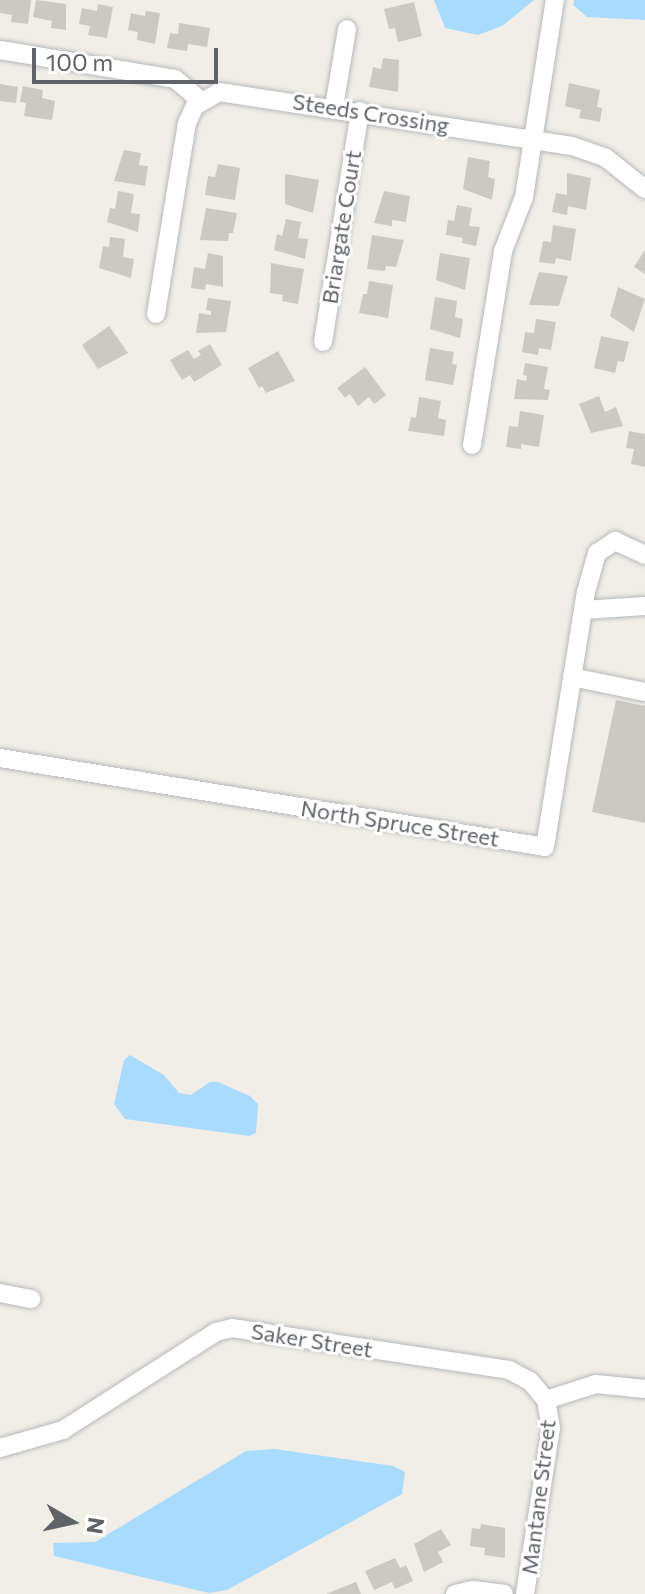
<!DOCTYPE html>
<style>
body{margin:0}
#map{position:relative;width:645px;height:1594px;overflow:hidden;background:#f1eee7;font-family:Commissioner,sans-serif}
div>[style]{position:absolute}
.water>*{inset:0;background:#a9dbff}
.building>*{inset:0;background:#ccc9c4}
.roads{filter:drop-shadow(0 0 2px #b4b8bc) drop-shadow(0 0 2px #b4b8bc)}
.minor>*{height:18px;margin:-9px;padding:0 9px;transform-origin:9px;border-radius:9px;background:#fff}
span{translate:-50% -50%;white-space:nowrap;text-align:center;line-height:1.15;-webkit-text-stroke:6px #fff;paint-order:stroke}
.street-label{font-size:22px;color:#5f6368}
.north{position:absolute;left:32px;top:1482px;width:80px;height:80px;-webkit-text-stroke:6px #fff;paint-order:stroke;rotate:99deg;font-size:22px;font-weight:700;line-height:32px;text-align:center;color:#5f6368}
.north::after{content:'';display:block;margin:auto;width:28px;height:36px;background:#5f6368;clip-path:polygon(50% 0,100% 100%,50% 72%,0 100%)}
.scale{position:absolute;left:32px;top:48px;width:186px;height:36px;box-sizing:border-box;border:4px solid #5f6368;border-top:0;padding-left:10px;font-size:24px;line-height:28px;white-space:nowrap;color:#5f6368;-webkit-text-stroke:6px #fff;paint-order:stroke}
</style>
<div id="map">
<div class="water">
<div style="clip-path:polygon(434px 0,534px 0,502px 26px,478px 35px,445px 28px)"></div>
<div style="clip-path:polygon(574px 0,645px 0,645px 20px,587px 17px,573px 5px)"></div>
<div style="clip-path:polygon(130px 1055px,164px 1075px,179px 1093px,191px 1095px,210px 1082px,218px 1082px,250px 1096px,258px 1104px,256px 1133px,249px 1136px,125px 1119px,114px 1104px,124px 1060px)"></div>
<div style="clip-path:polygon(275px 1449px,393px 1466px,405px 1472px,402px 1494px,227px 1590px,209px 1593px,54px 1556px,53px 1543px,95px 1542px,246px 1451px)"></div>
</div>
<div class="building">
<div style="clip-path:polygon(0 0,31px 0,28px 24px,11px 22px,12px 15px,0 13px)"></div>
<div style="clip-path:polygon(36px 0,66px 4px,66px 30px,51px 28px,52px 21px,33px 17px)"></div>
<div style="clip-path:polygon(414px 2px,422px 36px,398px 42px,395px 28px,389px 29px,384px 9px)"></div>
<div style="clip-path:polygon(98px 4px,113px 7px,107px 38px,88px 35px,90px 26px,79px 24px,82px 8px,97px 11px)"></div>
<div style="clip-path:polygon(146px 11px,160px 13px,155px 44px,137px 40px,138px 32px,128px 30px,131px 13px,145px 16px)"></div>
<div style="clip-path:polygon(179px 23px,210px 28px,207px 47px,188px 44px,187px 51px,167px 48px,170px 33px,178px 34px)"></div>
<div style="clip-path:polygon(383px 58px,399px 60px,398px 92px,369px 87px,373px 67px,381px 69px)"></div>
<div style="clip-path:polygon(569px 83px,600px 90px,597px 107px,602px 108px,600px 122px,579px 118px,581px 110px,565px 106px)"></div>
<div style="clip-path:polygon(0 84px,18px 87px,16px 103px,0 101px)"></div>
<div style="clip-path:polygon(23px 86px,43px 90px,42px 98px,55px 101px,52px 120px,24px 116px,26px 103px,20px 102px)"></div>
<div style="clip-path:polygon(124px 150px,141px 153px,139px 165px,148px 166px,145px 186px,114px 181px)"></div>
<div style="clip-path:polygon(468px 157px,490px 161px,488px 177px,495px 179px,492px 200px,463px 189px)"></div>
<div style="clip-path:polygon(218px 164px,240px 168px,235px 200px,205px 195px,208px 176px,215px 177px)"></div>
<div style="clip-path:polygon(567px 173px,591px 178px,586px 210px,568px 206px,567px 215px,552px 212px,556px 193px,567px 195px)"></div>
<div style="clip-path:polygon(285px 174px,319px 180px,313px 213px,285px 204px)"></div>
<div style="clip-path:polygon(118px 191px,134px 194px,131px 213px,140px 214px,138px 232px,107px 222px,110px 208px,115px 209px)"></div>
<div style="clip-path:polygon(384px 191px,410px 196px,406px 222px,392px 220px,392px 226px,374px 223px)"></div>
<div style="clip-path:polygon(457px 205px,472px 208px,469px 226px,480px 227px,476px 246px,462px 243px,463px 238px,446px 235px,448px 220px,454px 221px)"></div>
<div style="clip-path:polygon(206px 208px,237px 213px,233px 233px,229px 233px,228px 241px,200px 240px)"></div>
<div style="clip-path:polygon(286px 219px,301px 222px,298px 238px,308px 239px,305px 259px,274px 250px,277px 234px,282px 236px)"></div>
<div style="clip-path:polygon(553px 225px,576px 229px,571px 261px,556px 258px,555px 264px,539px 262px,543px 241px,551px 242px)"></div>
<div style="clip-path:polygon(372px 235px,404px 240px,396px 267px,386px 266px,385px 271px,367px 269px)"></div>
<div style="clip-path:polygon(110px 237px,125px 239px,123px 257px,134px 259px,131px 278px,99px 268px,103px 246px,109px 247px)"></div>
<div style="clip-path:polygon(645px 250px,645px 274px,634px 267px)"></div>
<div style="clip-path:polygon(208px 253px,223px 256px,223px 287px,206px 284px,205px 290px,191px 288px,194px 267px,205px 269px)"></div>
<div style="clip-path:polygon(440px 253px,470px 258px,465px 290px,436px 280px)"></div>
<div style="clip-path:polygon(271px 263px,304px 269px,298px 304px,282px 301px,283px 295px,270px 293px)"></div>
<div style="clip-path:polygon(539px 272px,568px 276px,559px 306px,529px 305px)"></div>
<div style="clip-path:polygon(369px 281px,393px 285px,388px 318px,359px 313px,363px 294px,367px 294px)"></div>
<div style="clip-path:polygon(618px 287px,645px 299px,634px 332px,610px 316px)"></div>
<div style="clip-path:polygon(435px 297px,457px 301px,455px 317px,463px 319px,460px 338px,430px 329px)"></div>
<div style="clip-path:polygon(208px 298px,231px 301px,226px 332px,196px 333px,199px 313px,211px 315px,211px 311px,206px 310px)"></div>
<div style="clip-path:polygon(536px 319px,556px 322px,551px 350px,539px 348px,538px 355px,522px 352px,525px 332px,534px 333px)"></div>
<div style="clip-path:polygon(109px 326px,128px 353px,98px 369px,82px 345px)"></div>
<div style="clip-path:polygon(601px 336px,629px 342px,624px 362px,618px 361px,615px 373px,594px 368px)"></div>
<div style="clip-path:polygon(210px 344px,222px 365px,194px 382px,190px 375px,182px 380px,170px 360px,188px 350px,194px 359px,201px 355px,198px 351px)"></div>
<div style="clip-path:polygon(430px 348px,454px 352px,452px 364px,457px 365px,453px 385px,425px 380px)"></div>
<div style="clip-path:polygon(278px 351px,295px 381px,266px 393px,262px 386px,259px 388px,248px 368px)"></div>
<div style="clip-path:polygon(525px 363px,548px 367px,544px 389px,550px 390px,548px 400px,514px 399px,517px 379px,526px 381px,527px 376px,523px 375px)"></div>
<div style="clip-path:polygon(365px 367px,386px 395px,374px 404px,369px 397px,358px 406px,350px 394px,345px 398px,337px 388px)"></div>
<div style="clip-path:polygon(599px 396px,605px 412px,616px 407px,623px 426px,591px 433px,579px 404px)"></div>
<div style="clip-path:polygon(419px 397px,441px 401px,438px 418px,446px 420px,444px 436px,408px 431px,411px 417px,416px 418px)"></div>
<div style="clip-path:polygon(520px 411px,544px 415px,539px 447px,521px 444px,521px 449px,506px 447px,509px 426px,518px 427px)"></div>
<div style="clip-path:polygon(629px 431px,645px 434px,645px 467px,631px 464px,634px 449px,626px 448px)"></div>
<div style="clip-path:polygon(616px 700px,645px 706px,645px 823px,592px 812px)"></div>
<div style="clip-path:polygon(481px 1524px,505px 1528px,505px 1558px,484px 1555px,485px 1548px,470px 1546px,472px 1528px,480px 1529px)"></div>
<div style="clip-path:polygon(441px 1529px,451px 1545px,438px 1552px,443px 1562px,424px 1572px,414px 1544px)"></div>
<div style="clip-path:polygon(395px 1558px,400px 1568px,406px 1565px,413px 1581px,395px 1589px,392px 1582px,374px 1590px,365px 1571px)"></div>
<div style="clip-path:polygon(356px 1582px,361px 1594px,326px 1594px)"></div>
</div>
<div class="roads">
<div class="minor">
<div style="left:0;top:50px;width:177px;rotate:9.4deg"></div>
<div style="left:175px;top:79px;width:34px;rotate:40deg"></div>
<div style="left:334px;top:107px;width:79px;rotate:-80.5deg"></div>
<div style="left:156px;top:314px;width:193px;rotate:-80.8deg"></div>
<div style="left:187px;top:123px;width:19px;rotate:-65deg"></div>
<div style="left:195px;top:106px;width:28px;rotate:-30deg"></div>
<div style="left:219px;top:92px;width:357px;rotate:8.7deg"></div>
<div style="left:572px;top:146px;width:36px;rotate:19deg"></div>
<div style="left:606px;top:158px;width:50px;rotate:38.5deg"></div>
<div style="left:323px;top:342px;width:234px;rotate:-80.9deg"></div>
<div style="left:472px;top:445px;width:196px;rotate:-80.9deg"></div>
<div style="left:503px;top:251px;width:58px;rotate:-68.7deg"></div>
<div style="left:524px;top:197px;width:199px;rotate:-81.1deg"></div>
<div style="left:583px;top:610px;width:62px;rotate:-3.7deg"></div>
<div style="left:572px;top:677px;width:75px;rotate:11.6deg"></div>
<div style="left:0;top:758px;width:552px;rotate:9.27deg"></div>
<div style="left:545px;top:847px;width:258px;rotate:-80.9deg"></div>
<div style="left:586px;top:592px;width:41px;rotate:-74.2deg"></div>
<div style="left:597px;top:553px;width:22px;rotate:-34deg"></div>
<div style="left:615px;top:541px;width:33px;rotate:25deg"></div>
<div style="left:0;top:1293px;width:32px;rotate:11deg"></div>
<div style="left:546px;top:1400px;width:52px;rotate:-17.7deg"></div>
<div style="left:596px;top:1384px;width:49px;rotate:5.8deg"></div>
<div style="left:0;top:1448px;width:66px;rotate:-15.9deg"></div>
<div style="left:63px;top:1430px;width:182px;rotate:-32.6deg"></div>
<div style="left:216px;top:1332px;width:16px;rotate:-14deg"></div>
<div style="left:232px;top:1328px;width:280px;rotate:8.6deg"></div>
<div style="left:509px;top:1370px;width:24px;rotate:28deg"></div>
<div style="left:530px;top:1381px;width:25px;rotate:50deg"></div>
<div style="left:546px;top:1400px;width:28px;rotate:80deg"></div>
<div style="left:551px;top:1428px;width:168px;rotate:98.9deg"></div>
<div style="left:455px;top:1594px;width:18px;rotate:-13deg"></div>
<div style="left:473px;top:1590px;width:31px;rotate:7deg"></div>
</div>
</div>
<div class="street-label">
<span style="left:371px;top:113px;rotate:9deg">Steeds Crossing</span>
<span style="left:341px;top:227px;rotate:-81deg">Briargate Court</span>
<span style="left:400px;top:823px;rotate:9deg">North Spruce Street</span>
<span style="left:312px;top:1340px;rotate:9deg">Saker Street</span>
<span style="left:538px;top:1497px;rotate:-83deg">Mantane Street</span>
</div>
<div class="north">N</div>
<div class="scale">100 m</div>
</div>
